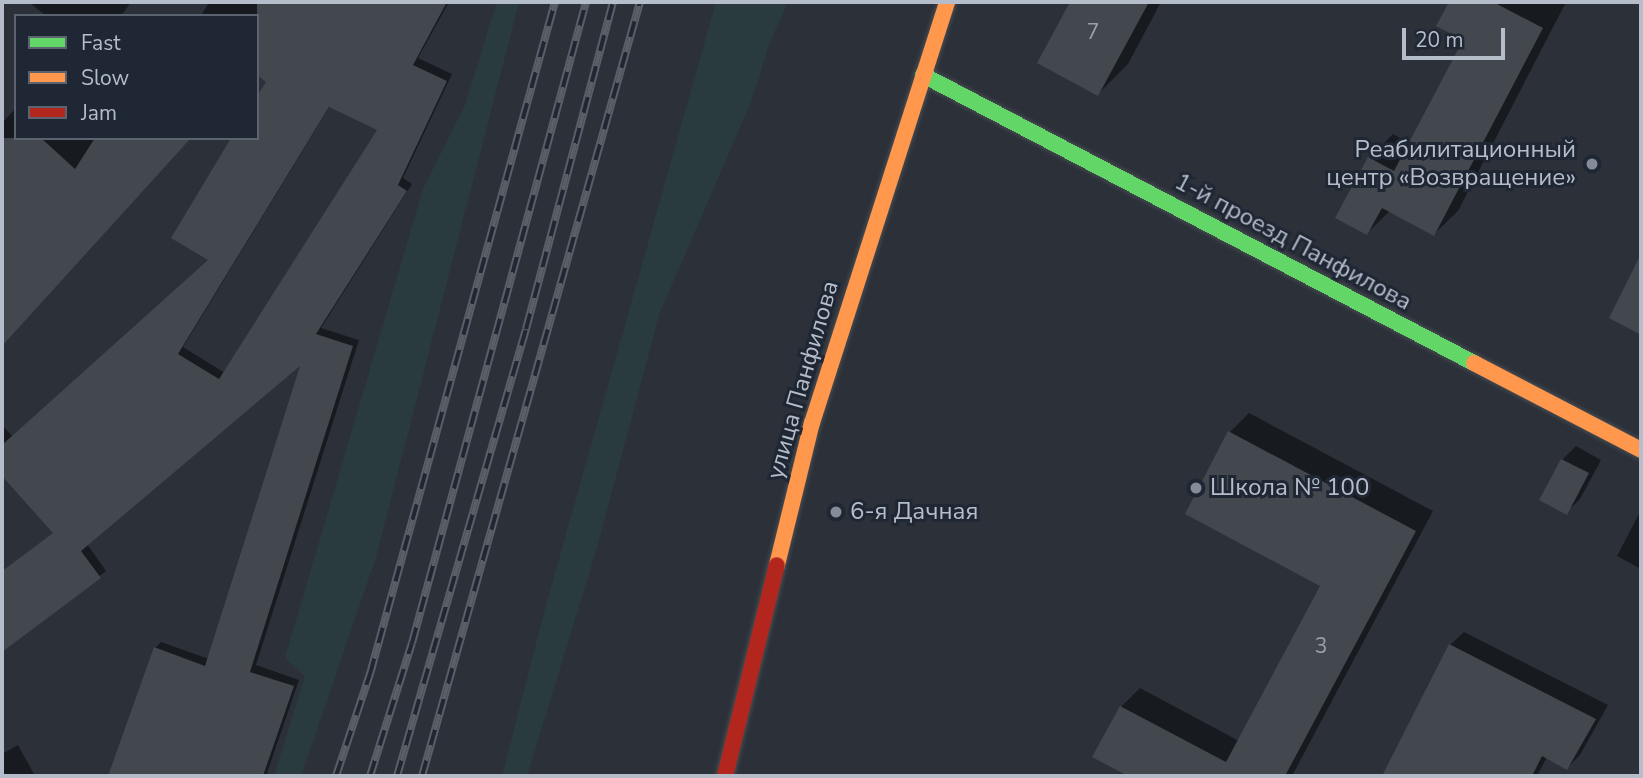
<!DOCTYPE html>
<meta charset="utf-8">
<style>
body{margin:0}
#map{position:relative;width:1643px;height:778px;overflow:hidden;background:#2c3139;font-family:"Nunito Sans",sans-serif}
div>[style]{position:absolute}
.green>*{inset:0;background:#293b3f}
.shadow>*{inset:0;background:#0007}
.building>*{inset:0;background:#43474e}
.roads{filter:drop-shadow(0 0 2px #484c52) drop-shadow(0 0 2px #484c52)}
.fast>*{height:16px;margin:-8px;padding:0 8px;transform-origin:8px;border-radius:8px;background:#63d668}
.slow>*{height:16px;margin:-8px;padding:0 8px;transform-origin:8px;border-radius:8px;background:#ff974d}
.jam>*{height:16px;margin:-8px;padding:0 8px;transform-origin:8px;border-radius:8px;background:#b3261e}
.rail>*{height:8px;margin-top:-4px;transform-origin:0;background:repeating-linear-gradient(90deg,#1f2734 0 16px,#5a5e65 0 32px);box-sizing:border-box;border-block:2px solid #5a5e65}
.dots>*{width:19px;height:19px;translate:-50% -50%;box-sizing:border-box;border:4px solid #1f2734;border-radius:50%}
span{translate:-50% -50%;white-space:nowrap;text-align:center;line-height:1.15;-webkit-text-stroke:6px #1f2734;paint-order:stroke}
.number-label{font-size:21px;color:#99a0ab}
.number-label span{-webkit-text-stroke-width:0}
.poi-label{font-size:24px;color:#b6bdca}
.right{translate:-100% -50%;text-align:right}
.left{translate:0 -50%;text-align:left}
.street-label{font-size:24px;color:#b6bdca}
.frame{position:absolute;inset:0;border:4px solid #b6bdca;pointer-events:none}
.legend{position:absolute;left:14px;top:14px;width:245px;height:126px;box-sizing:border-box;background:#1f2734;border:2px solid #5b6370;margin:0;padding:9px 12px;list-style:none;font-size:21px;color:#b6bdca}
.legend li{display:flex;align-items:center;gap:14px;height:35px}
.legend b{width:35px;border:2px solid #5b6370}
.scale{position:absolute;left:1402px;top:28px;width:103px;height:32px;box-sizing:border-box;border:4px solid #b6bdca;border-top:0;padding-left:9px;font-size:21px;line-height:24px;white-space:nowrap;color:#b6bdca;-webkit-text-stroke:5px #1f2734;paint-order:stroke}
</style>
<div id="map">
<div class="green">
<div style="clip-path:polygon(497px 2px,519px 2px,376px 557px,301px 776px,274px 776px,305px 676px,285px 658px,423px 189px,465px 105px)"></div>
<div style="clip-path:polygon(716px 2px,788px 2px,769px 44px,751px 102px,660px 312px,596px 551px,527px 776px,502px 776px,545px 609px)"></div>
</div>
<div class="shadow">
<div style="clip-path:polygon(131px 2px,121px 16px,46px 16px,30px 3px)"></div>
<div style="clip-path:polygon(evenodd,209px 2px,449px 2px,418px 58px,452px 74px,403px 178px,412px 184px,321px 328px,359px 340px,256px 665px,299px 680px,266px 776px,109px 776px,155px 648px,161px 642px,209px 659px,303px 360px,87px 544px,106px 571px,2px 650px,2px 571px,55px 532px,5px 478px,2px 481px,2px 425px,13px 437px,211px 260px,257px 138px,268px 81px,257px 16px,201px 16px,209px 2px,330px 106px,380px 129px,225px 373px,183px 347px,330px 106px)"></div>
<div style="clip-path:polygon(1072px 2px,1161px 2px,1128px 64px,1098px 94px,1039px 62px)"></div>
<div style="clip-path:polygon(1451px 2px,1565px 4px,1458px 211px,1434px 234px,1390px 211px,1367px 233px,1369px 158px,1393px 134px,1411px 144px,1465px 40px,1438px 25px)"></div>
<div style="clip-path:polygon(16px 108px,16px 138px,190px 138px,2px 344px,2px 123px)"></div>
<div style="clip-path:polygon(1249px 413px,1433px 511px,1292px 776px,1132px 776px,1095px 756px,1121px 707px,1140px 688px,1239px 741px,1322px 585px,1187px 513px,1230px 432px)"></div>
<div style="clip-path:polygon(1576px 446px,1601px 460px,1580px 499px,1567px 512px,1542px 499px,1562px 460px)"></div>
<div style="clip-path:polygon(1641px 510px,1641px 569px,1617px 556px)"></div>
<div style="clip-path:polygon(1464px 632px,1608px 705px,1580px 755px,1567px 768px,1547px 757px,1537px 776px,1384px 776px,1450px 645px)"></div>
<div style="clip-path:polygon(18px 745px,35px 776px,2px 776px,2px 754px)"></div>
</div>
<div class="building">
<div style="clip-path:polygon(evenodd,257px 2px,447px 2px,413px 65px,447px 81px,398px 185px,407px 191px,316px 334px,353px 346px,250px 672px,294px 686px,263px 776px,108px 776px,154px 647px,205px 666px,300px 366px,81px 551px,101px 578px,2px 652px,2px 571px,53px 533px,2px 476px,2px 445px,208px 260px,171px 238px,231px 138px,257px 138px,257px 96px,266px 82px,257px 75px,257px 2px,329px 107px,377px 130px,219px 379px,178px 354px,329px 107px)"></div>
<div style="clip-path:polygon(1070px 2px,1149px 2px,1098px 96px,1037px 63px)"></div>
<div style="clip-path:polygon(1449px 2px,1493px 2px,1543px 28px,1434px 236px,1382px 208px,1367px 235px,1335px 218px,1368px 157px,1394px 171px,1463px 40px,1436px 26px)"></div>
<div style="clip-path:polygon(2px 138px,41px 138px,75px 169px,95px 138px,191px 138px,2px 346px)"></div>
<div style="clip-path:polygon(1641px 254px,1641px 335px,1609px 318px)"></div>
<div style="clip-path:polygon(1228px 431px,1416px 531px,1285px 776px,1128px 776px,1092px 757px,1120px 706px,1226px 762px,1320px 586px,1185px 514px)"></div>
<div style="clip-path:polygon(1561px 459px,1589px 473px,1567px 515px,1539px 500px)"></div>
<div style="clip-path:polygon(1449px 644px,1596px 719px,1567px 770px,1542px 756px,1532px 776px,1382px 776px)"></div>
</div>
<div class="roads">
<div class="fast">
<div style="left:923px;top:75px;width:622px;rotate:27.6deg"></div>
</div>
<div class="slow">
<div style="left:1474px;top:363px;width:188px;rotate:27.5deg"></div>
<div style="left:777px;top:565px;width:146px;rotate:-76.2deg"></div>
<div style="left:812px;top:423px;width:442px;rotate:-72.2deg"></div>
</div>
<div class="jam">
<div style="left:725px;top:776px;width:217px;rotate:-76.2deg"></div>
</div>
</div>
<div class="rail">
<div style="left:336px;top:776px;width:108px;rotate:-71.6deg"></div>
<div style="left:370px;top:674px;width:697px;rotate:-74.61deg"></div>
<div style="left:370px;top:776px;width:139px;rotate:-72.5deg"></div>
<div style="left:412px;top:643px;width:664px;rotate:-74.81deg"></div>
<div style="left:397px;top:776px;width:465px;rotate:-73.9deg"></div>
<div style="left:526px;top:329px;width:338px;rotate:-75.1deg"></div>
<div style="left:422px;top:776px;width:804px;rotate:-74.27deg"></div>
</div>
<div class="dots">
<div style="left:1592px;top:164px;background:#868c97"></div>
<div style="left:1196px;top:488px;background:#868c97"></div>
<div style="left:836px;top:512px;background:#868c97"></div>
</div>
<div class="number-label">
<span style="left:1093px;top:32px">7</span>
<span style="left:1321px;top:646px">3</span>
</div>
<div class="poi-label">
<span class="right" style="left:1576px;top:164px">Реабилитационный<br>центр «Возвращение»</span>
<span class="left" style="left:1210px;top:488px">Школа № 100</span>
<span class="left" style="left:850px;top:512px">6-я Дачная</span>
</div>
<div class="street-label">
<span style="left:1293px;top:242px;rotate:28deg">1-й проезд Панфилова</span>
<span style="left:803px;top:380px;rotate:-74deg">улица Панфилова</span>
</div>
<div class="frame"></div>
<ul class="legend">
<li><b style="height:9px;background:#63d668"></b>Fast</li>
<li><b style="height:9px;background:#ff974d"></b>Slow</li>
<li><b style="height:9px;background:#b3261e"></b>Jam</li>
</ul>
<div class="scale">20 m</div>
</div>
